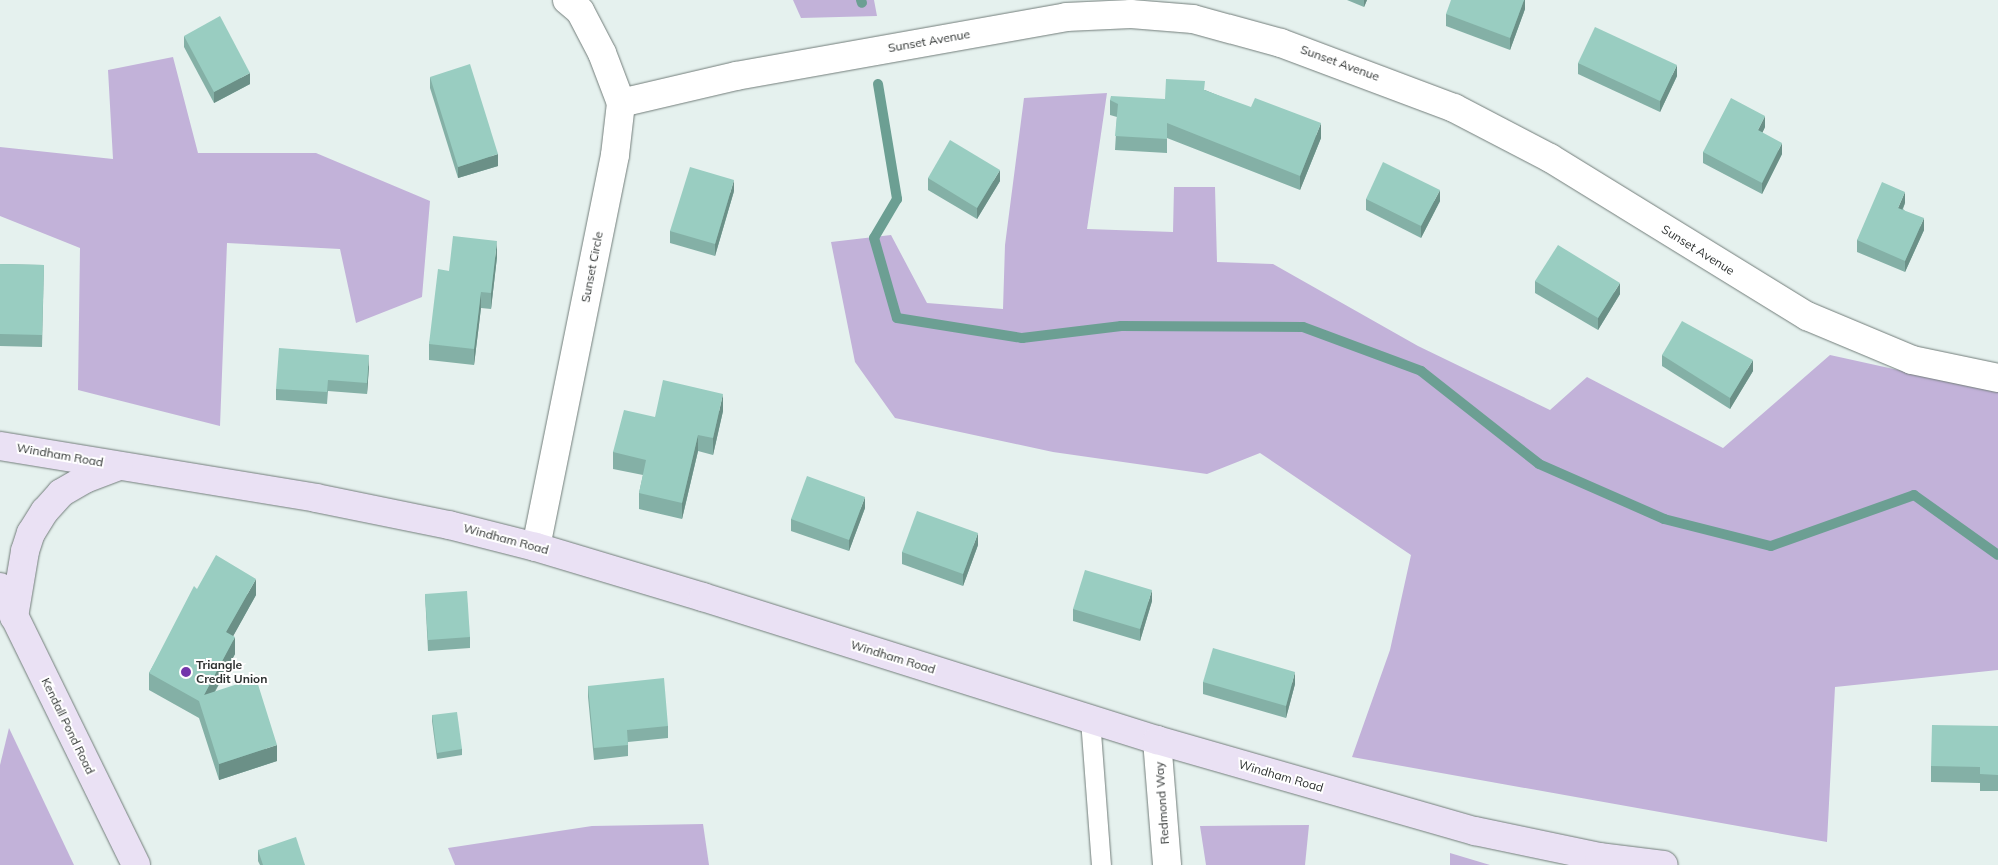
<!DOCTYPE html>
<style>
body{margin:0}
#map{position:relative;width:1998px;height:865px;overflow:hidden;background:#e5f1ee;font-family:Mulish,sans-serif}
div>[style]{position:absolute}
.forest>*{inset:0;background:#c2b2d9}
.stream>*{height:10px;margin:-5px;padding:0 5px;transform-origin:5px;border-radius:5px;background:#6c9f93}
.roads{filter:drop-shadow(0 0 1px #727d7a) drop-shadow(0 0 1px #727d7a)}
.lane>*{height:19px;margin:-9.5px;padding:0 9.5px;transform-origin:9.5px;border-radius:9.5px;background:#fff}
.street>*{height:28px;margin:-14px;padding:0 14px;transform-origin:14px;border-radius:14px;background:#fff}
.secondary>*{height:28px;margin:-14px;padding:0 14px;transform-origin:14px;border-radius:14px;background:#eae1f4}
.wall>*{inset:0;background:#84b0a6}
.shaded-wall>*{inset:0;background:#6b9087}
.building>*{inset:0;background:#99cdc1}
.dots>*{width:14px;height:14px;translate:-50% -50%;box-sizing:border-box;border:2px solid #fff;border-radius:50%}
span{translate:-50% -50%;white-space:nowrap;text-align:center;line-height:1.15;-webkit-text-stroke:4px #fff;paint-order:stroke}
.street-label{font-size:12px;color:#2d3130}
.poi-label{font-size:12px;color:#2d3130;font-weight:700}
.left{translate:0 -50%;text-align:left}
</style>
<div id="map">
<div class="forest">
<div style="clip-path:polygon(793px 0,874px 0,877px 16px,801px 18px)"></div>
<div style="clip-path:polygon(173px 57px,198px 153px,316px 153px,430px 201px,422px 297px,356px 323px,340px 249px,227px 243px,220px 426px,78px 390px,80px 248px,0 216px,0 147px,113px 159px,108px 70px)"></div>
<div style="clip-path:polygon(1107px 93px,1087px 229px,1173px 232px,1174px 187px,1215px 187px,1217px 262px,1273px 264px,1418px 346px,1550px 410px,1587px 377px,1723px 448px,1830px 355px,1998px 392px,1998px 670px,1835px 687px,1827px 842px,1352px 757px,1390px 650px,1411px 555px,1260px 453px,1207px 474px,1053px 452px,895px 418px,855px 362px,831px 242px,891px 235px,927px 303px,1003px 309px,1005px 245px,1024px 98px)"></div>
<div style="clip-path:polygon(9px 728px,74px 865px,0 865px,0 765px)"></div>
<div style="clip-path:polygon(703px 824px,709px 865px,455px 865px,448px 848px,592px 826px)"></div>
<div style="clip-path:polygon(1309px 825px,1305px 865px,1206px 865px,1200px 826px)"></div>
<div style="clip-path:polygon(1450px 853px,1490px 865px,1450px 865px)"></div>
</div>
<div class="stream">
<div style="left:861px;top:0;width:3px;rotate:72deg"></div>
<div style="left:878px;top:84px;width:117px;rotate:80.6deg"></div>
<div style="left:897px;top:199px;width:45px;rotate:120.5deg"></div>
<div style="left:874px;top:238px;width:83px;rotate:74deg"></div>
<div style="left:897px;top:318px;width:127px;rotate:9.1deg"></div>
<div style="left:1022px;top:338px;width:100px;rotate:-6.9deg"></div>
<div style="left:1121px;top:326px;width:182px;rotate:0.3deg"></div>
<div style="left:1303px;top:327px;width:126px;rotate:20.4deg"></div>
<div style="left:1421px;top:371px;width:150px;rotate:38.2deg"></div>
<div style="left:1539px;top:464px;width:137px;rotate:23.7deg"></div>
<div style="left:1664px;top:519px;width:110px;rotate:14.2deg"></div>
<div style="left:1771px;top:546px;width:152px;rotate:-19.6deg"></div>
<div style="left:1914px;top:495px;width:103px;rotate:35.5deg"></div>
</div>
<div class="roads">
<div class="lane">
<div style="left:1090px;top:719px;width:146px;rotate:85.7deg"></div>
</div>
<div class="street">
<div style="left:621px;top:103px;width:118px;rotate:-13.2deg"></div>
<div style="left:736px;top:76px;width:335px;rotate:-10.1deg"></div>
<div style="left:1066px;top:17px;width:65px;rotate:-2.6deg"></div>
<div style="left:1131px;top:14px;width:62px;rotate:4.6deg"></div>
<div style="left:1193px;top:19px;width:91px;rotate:15.3deg"></div>
<div style="left:1281px;top:43px;width:185px;rotate:20.6deg"></div>
<div style="left:1454px;top:108px;width:108px;rotate:27.5deg"></div>
<div style="left:1550px;top:158px;width:302px;rotate:31.6deg"></div>
<div style="left:1807px;top:316px;width:114px;rotate:22.7deg"></div>
<div style="left:1912px;top:360px;width:88px;rotate:11.8deg"></div>
<div style="left:536px;top:547px;width:400px;rotate:-78.6deg"></div>
<div style="left:615px;top:155px;width:52px;rotate:-83.4deg"></div>
<div style="left:621px;top:103px;width:53px;rotate:-110.8deg"></div>
<div style="left:602px;top:53px;width:47px;rotate:-117.6deg"></div>
<div style="left:580px;top:11px;width:17px;rotate:-140deg"></div>
<div style="left:1157px;top:740px;width:125px;rotate:85.4deg"></div>
</div>
<div class="secondary">
<div style="left:0;top:446px;width:320px;rotate:9.3deg"></div>
<div style="left:316px;top:498px;width:136px;rotate:11.5deg"></div>
<div style="left:449px;top:525px;width:90px;rotate:14.2deg"></div>
<div style="left:536px;top:547px;width:174px;rotate:16.7deg"></div>
<div style="left:703px;top:597px;width:476px;rotate:17.5deg"></div>
<div style="left:1157px;top:740px;width:331px;rotate:16deg"></div>
<div style="left:1475px;top:831px;width:127px;rotate:11.8deg"></div>
<div style="left:1599px;top:857px;width:65px;rotate:7deg"></div>
<div style="left:0;top:587px;width:309px;rotate:63.9deg"></div>
<div style="left:14px;top:617px;width:67px;rotate:-80.5deg"></div>
<div style="left:25px;top:551px;width:19px;rotate:-72deg"></div>
<div style="left:31px;top:533px;width:26px;rotate:-58deg"></div>
<div style="left:45px;top:511px;width:24px;rotate:-48deg"></div>
<div style="left:61px;top:493px;width:28px;rotate:-30deg"></div>
<div style="left:85px;top:479px;width:36px;rotate:-21deg"></div>
</div>
</div>
<div class="wall">
<div style="clip-path:polygon(1347px 0,1367px 0,1364px 7px)"></div>
<div style="clip-path:polygon(1525px 0,1525px 9px,1510px 50px,1446px 26px,1446px 14px)"></div>
<div style="clip-path:polygon(184px 36px,250px 84px,214px 103px,184px 47px)"></div>
<div style="clip-path:polygon(1578px 63px,1677px 76px,1660px 112px,1578px 74px)"></div>
<div style="clip-path:polygon(430px 77px,498px 166px,458px 178px,430px 88px)"></div>
<div style="clip-path:polygon(1205px 90px,1321px 138px,1300px 190px,1167px 138px,1167px 153px,1115px 150px,1117px 117px,1110px 115px,1110px 100px,1165px 99px)"></div>
<div style="clip-path:polygon(1765px 127px,1762px 133px,1782px 154px,1762px 194px,1703px 163px,1703px 152px)"></div>
<div style="clip-path:polygon(928px 178px,1000px 181px,977px 219px,928px 190px)"></div>
<div style="clip-path:polygon(734px 191px,715px 256px,670px 243px,670px 231px)"></div>
<div style="clip-path:polygon(1366px 199px,1440px 201px,1421px 238px,1366px 210px)"></div>
<div style="clip-path:polygon(1905px 203px,1903px 209px,1924px 230px,1905px 272px,1857px 252px,1857px 240px)"></div>
<div style="clip-path:polygon(497px 257px,491px 309px,481px 308px,474px 365px,429px 360px,429px 344px,449px 271px)"></div>
<div style="clip-path:polygon(0 264px,44px 265px,42px 347px,0 346px)"></div>
<div style="clip-path:polygon(1535px 281px,1620px 294px,1598px 330px,1535px 293px)"></div>
<div style="clip-path:polygon(1662px 355px,1753px 371px,1730px 409px,1662px 366px)"></div>
<div style="clip-path:polygon(369px 366px,367px 394px,328px 391px,327px 404px,276px 400px,276px 389px)"></div>
<div style="clip-path:polygon(723px 411px,713px 455px,698px 451px,682px 519px,639px 509px,639px 493px,643px 475px,613px 469px,613px 452px,655px 417px)"></div>
<div style="clip-path:polygon(865px 508px,849px 551px,791px 531px,791px 519px)"></div>
<div style="clip-path:polygon(978px 545px,963px 586px,902px 564px,902px 552px)"></div>
<div style="clip-path:polygon(197px 589px,256px 595px,233px 636px,235px 654px,215px 692px,277px 761px,219px 780px,199px 718px,149px 690px,149px 673px)"></div>
<div style="clip-path:polygon(425px 594px,470px 637px,470px 648px,428px 651px)"></div>
<div style="clip-path:polygon(1152px 601px,1140px 641px,1073px 621px,1073px 609px)"></div>
<div style="clip-path:polygon(1203px 682px,1295px 684px,1286px 718px,1203px 694px)"></div>
<div style="clip-path:polygon(588px 686px,668px 726px,668px 738px,628px 742px,628px 756px,594px 760px,588px 697px)"></div>
<div style="clip-path:polygon(432px 715px,462px 749px,462px 755px,437px 759px,432px 721px)"></div>
<div style="clip-path:polygon(1998px 726px,1998px 791px,1980px 791px,1980px 783px,1931px 782px,1931px 766px)"></div>
<div style="clip-path:polygon(258px 850px,305px 865px,260px 865px,258px 861px)"></div>
</div>
<div class="shaded-wall">
<div style="clip-path:polygon(1364px 0,1367px 0,1364px 7px)"></div>
<div style="clip-path:polygon(1524px 0,1525px 0,1525px 9px,1510px 50px,1510px 38px)"></div>
<div style="clip-path:polygon(1677px 65px,1677px 76px,1660px 112px,1660px 101px)"></div>
<div style="clip-path:polygon(250px 73px,250px 84px,214px 103px,214px 92px)"></div>
<div style="clip-path:polygon(1765px 116px,1765px 127px,1758px 142px,1758px 130px)"></div>
<div style="clip-path:polygon(1321px 123px,1321px 138px,1300px 190px,1300px 176px)"></div>
<div style="clip-path:polygon(1782px 143px,1782px 154px,1762px 194px,1762px 183px)"></div>
<div style="clip-path:polygon(498px 154px,498px 166px,458px 178px,458px 167px)"></div>
<div style="clip-path:polygon(1000px 170px,1000px 181px,977px 219px,977px 208px)"></div>
<div style="clip-path:polygon(734px 180px,734px 191px,715px 256px,715px 244px)"></div>
<div style="clip-path:polygon(1440px 190px,1440px 201px,1421px 238px,1421px 226px)"></div>
<div style="clip-path:polygon(1905px 192px,1905px 203px,1898px 219px,1898px 208px)"></div>
<div style="clip-path:polygon(1924px 218px,1924px 230px,1905px 272px,1905px 261px)"></div>
<div style="clip-path:polygon(497px 241px,497px 257px,491px 309px,491px 293px)"></div>
<div style="clip-path:polygon(1620px 283px,1620px 294px,1598px 330px,1598px 318px)"></div>
<div style="clip-path:polygon(481px 292px,481px 308px,474px 365px,474px 349px)"></div>
<div style="clip-path:polygon(369px 355px,369px 366px,367px 394px,367px 383px)"></div>
<div style="clip-path:polygon(1753px 360px,1753px 371px,1730px 409px,1730px 398px)"></div>
<div style="clip-path:polygon(723px 394px,723px 411px,713px 455px,713px 438px)"></div>
<div style="clip-path:polygon(698px 435px,698px 451px,682px 519px,682px 503px)"></div>
<div style="clip-path:polygon(865px 497px,865px 508px,849px 551px,849px 540px)"></div>
<div style="clip-path:polygon(978px 533px,978px 545px,963px 586px,963px 574px)"></div>
<div style="clip-path:polygon(256px 579px,256px 595px,226px 649px,226px 632px)"></div>
<div style="clip-path:polygon(1152px 590px,1152px 601px,1140px 641px,1140px 629px)"></div>
<div style="clip-path:polygon(235px 637px,235px 654px,204px 711px,204px 695px)"></div>
<div style="clip-path:polygon(1295px 672px,1295px 684px,1286px 718px,1286px 706px)"></div>
<div style="clip-path:polygon(277px 745px,277px 761px,219px 780px,219px 764px)"></div>
</div>
<div class="building">
<div style="clip-path:polygon(1451px 0,1524px 0,1510px 38px,1446px 14px)"></div>
<div style="clip-path:polygon(220px 16px,250px 73px,214px 92px,184px 36px)"></div>
<div style="clip-path:polygon(1595px 27px,1677px 65px,1660px 101px,1578px 63px)"></div>
<div style="clip-path:polygon(470px 64px,498px 154px,458px 167px,430px 77px)"></div>
<div style="clip-path:polygon(1166px 79px,1205px 81px,1204px 90px,1251px 107px,1255px 98px,1321px 123px,1300px 176px,1167px 123px,1167px 139px,1115px 136px,1118px 104px,1110px 100px,1111px 96px,1165px 99px)"></div>
<div style="clip-path:polygon(1731px 98px,1765px 116px,1758px 130px,1782px 143px,1762px 183px,1703px 152px)"></div>
<div style="clip-path:polygon(950px 140px,1000px 170px,977px 208px,928px 178px)"></div>
<div style="clip-path:polygon(1383px 162px,1440px 190px,1421px 226px,1366px 199px)"></div>
<div style="clip-path:polygon(690px 167px,734px 180px,715px 244px,670px 231px)"></div>
<div style="clip-path:polygon(1882px 182px,1905px 192px,1898px 208px,1924px 218px,1905px 261px,1857px 240px)"></div>
<div style="clip-path:polygon(453px 236px,497px 241px,491px 293px,481px 292px,474px 349px,429px 344px,438px 269px,449px 271px)"></div>
<div style="clip-path:polygon(1558px 245px,1620px 283px,1598px 318px,1535px 281px)"></div>
<div style="clip-path:polygon(0 264px,44px 265px,42px 335px,0 334px)"></div>
<div style="clip-path:polygon(1682px 321px,1753px 360px,1730px 398px,1662px 355px)"></div>
<div style="clip-path:polygon(279px 348px,369px 355px,367px 383px,328px 380px,327px 392px,276px 389px)"></div>
<div style="clip-path:polygon(663px 380px,723px 394px,713px 438px,698px 435px,682px 503px,639px 493px,646px 460px,613px 452px,624px 410px,655px 417px)"></div>
<div style="clip-path:polygon(807px 476px,865px 497px,849px 540px,791px 519px)"></div>
<div style="clip-path:polygon(917px 511px,978px 533px,963px 574px,902px 552px)"></div>
<div style="clip-path:polygon(216px 555px,256px 579px,226px 632px,235px 637px,204px 695px,256px 678px,277px 745px,219px 764px,199px 701px,149px 673px,194px 586px,197px 589px)"></div>
<div style="clip-path:polygon(1085px 570px,1152px 590px,1140px 629px,1073px 609px)"></div>
<div style="clip-path:polygon(467px 591px,470px 637px,428px 640px,425px 594px)"></div>
<div style="clip-path:polygon(1213px 648px,1295px 672px,1286px 706px,1203px 682px)"></div>
<div style="clip-path:polygon(664px 678px,668px 726px,627px 730px,628px 745px,594px 748px,588px 686px)"></div>
<div style="clip-path:polygon(457px 712px,462px 749px,437px 753px,432px 715px)"></div>
<div style="clip-path:polygon(1932px 725px,1998px 726px,1998px 775px,1980px 774px,1980px 767px,1931px 766px)"></div>
<div style="clip-path:polygon(296px 837px,305px 865px,263px 865px,258px 850px)"></div>
</div>
<div class="dots">
<div style="left:186px;top:672px;background:#7335ab"></div>
</div>
<div class="street-label">
<span style="left:929px;top:41px;rotate:-10deg">Sunset Avenue</span>
<span style="left:1340px;top:63px;rotate:20deg">Sunset Avenue</span>
<span style="left:1698px;top:250px;rotate:32deg">Sunset Avenue</span>
<span style="left:592px;top:267px;rotate:-79deg">Sunset Circle</span>
<span style="left:60px;top:455px;rotate:10deg">Windham Road</span>
<span style="left:506px;top:539px;rotate:15deg">Windham Road</span>
<span style="left:893px;top:657px;rotate:17deg">Windham Road</span>
<span style="left:68px;top:726px;rotate:64deg">Kendall Pond Road</span>
<span style="left:1281px;top:776px;rotate:16deg">Windham Road</span>
<span style="left:1162px;top:803px;rotate:-94deg">Redmond Way</span>
</div>
<div class="poi-label">
<span class="left" style="left:196px;top:672px">Triangle<br>Credit Union</span>
</div>
</div>
